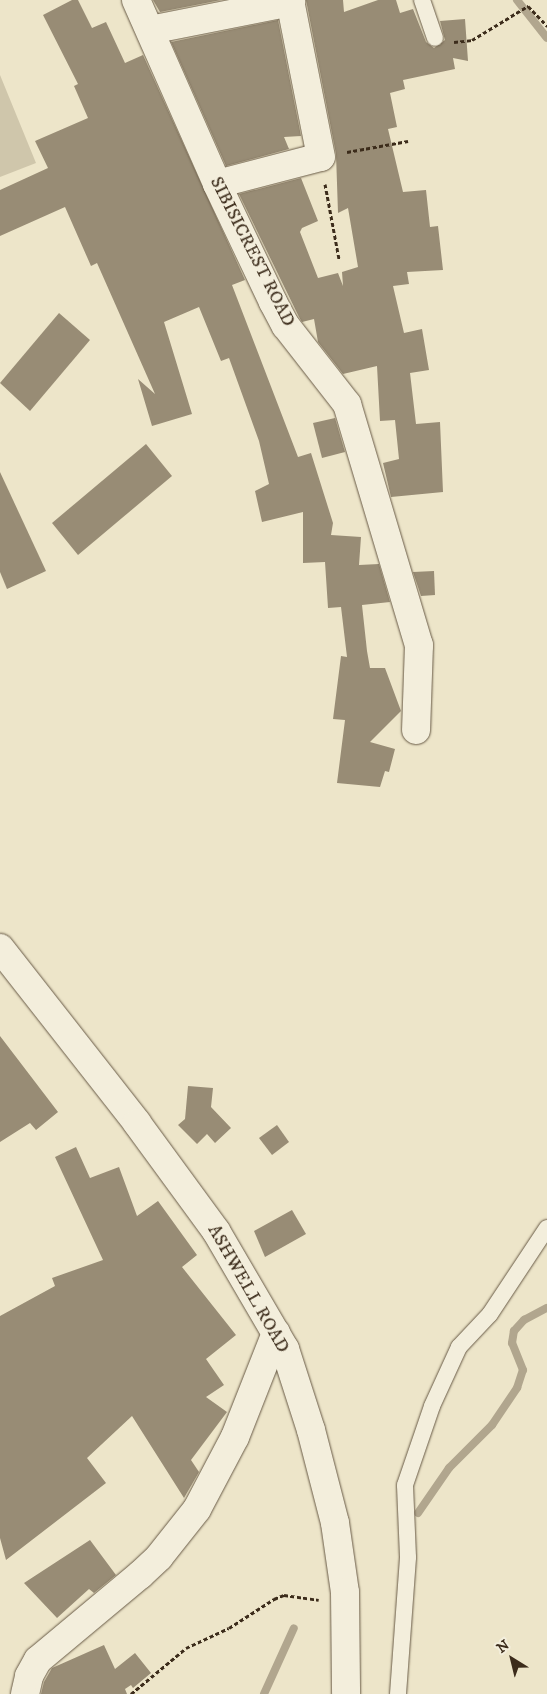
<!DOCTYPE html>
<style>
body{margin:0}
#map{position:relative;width:547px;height:1694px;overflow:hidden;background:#ede5c9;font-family:"IM FELL DW Pica",serif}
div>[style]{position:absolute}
.green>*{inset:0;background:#cfc6ab}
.stream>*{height:8px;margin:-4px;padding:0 4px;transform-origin:4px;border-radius:4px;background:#b1a68e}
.building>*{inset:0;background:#988c75}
.path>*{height:3px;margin-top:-1.5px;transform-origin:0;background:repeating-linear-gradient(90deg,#3c2c1b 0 4px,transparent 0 6.5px)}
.roads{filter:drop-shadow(0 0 1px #685a46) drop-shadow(0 0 1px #685a46)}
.service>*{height:16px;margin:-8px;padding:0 8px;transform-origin:8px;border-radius:8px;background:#f3eedc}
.minor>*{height:28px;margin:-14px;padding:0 14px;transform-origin:14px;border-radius:14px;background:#f3eedc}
span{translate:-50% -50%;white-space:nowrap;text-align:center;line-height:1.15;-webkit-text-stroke:4px #f3eedc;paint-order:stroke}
.street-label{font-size:18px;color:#3c2c1b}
.north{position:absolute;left:487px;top:1634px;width:50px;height:50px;-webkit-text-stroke:4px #f3eedc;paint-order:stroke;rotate:324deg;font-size:14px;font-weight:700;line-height:20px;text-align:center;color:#3c2c1b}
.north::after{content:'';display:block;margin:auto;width:18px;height:22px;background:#3c2c1b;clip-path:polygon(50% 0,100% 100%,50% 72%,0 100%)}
</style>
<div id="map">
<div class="green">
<div style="clip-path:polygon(0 75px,36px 163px,0 177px)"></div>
</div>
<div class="stream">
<div style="left:517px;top:0;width:48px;rotate:51.7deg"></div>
<div style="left:418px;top:1513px;width:55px;rotate:-55.4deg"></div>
<div style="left:449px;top:1468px;width:61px;rotate:-45deg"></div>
<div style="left:492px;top:1425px;width:45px;rotate:-56deg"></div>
<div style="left:517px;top:1388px;width:19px;rotate:-72deg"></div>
<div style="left:523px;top:1370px;width:29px;rotate:-112deg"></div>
<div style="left:512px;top:1343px;width:12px;rotate:-81deg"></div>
<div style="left:514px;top:1331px;width:15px;rotate:-48deg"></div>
<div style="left:524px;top:1320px;width:26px;rotate:-28deg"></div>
<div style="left:264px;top:1694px;width:72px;rotate:-65.6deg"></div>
</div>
<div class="building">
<div style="clip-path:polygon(72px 0,78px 0,92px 28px,106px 22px,125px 63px,143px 55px,245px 280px,232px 285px,298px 457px,311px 453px,333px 523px,331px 535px,361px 537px,359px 565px,379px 564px,390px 602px,362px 605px,367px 651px,370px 668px,385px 668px,401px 711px,370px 742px,395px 749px,389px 772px,385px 771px,380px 787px,337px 783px,345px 720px,333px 719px,341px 656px,347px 657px,341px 607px,328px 608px,325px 562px,303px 563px,303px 512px,262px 522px,255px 491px,269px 484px,259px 441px,229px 358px,221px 361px,199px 307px,164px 322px,192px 414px,152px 426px,138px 379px,155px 394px,97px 263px,91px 266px,65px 207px,0 236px,0 190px,48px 168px,35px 141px,88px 118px,74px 86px,78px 84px,43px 15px)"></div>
<div style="clip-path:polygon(153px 0,221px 0,160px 12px)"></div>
<div style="clip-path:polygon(306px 0,343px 0,344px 12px,378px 0,396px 0,400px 13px,413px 9px,426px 42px,434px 48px,445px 40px,440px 21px,465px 19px,468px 61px,453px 58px,455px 69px,403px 80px,405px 89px,390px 93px,397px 127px,388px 129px,403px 192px,426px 190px,430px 227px,438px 226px,443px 270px,407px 272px,409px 284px,393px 286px,404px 333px,422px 329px,429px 370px,410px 373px,416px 424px,440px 422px,443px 492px,391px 497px,383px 463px,399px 459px,395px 420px,380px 421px,377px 366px,343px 374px,318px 342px,314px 319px,302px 322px,299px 317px,239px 194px,301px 178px,318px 221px,302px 228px,300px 232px,318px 278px,338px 273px,343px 286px,342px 272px,358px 267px,348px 208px,338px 213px,336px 154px)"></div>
<div style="clip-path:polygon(278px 20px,301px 136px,284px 137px,289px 149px,226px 166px,171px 42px)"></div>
<div style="clip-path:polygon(59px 313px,90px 340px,30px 411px,0 383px)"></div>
<div style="clip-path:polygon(335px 418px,345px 452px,322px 458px,313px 423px)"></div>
<div style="clip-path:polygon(146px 444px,172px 476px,78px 555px,52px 523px)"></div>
<div style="clip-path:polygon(0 472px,46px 571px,7px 589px,0 572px)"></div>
<div style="clip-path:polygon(434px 571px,435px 595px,421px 596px,413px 572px)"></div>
<div style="clip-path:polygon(0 1036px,58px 1112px,36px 1130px,30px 1123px,0 1142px)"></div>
<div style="clip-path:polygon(188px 1086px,213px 1088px,211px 1107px,231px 1128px,215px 1143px,207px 1134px,197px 1144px,178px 1125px,185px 1119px)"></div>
<div style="clip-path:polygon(277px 1125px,289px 1142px,272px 1155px,259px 1138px)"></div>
<div style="clip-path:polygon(76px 1147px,90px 1178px,119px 1167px,137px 1216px,158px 1201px,197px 1255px,182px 1267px,236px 1335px,206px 1359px,224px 1385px,206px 1397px,227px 1412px,191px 1460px,199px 1472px,184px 1498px,132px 1416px,87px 1458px,106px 1483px,6px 1560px,0 1538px,0 1316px,55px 1286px,52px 1278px,103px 1260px,55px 1157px)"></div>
<div style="clip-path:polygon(292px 1210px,306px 1234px,265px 1257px,254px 1231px)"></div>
<div style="clip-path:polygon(90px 1540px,116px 1575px,94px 1593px,89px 1589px,57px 1618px,24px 1583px)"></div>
<div style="clip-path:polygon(104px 1645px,115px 1669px,135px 1653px,151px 1673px,133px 1688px,131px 1685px,125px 1689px,127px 1694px,41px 1694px,44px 1682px,52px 1668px)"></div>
</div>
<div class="path">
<div style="left:454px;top:42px;width:18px;rotate:-6deg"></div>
<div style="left:472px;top:40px;width:66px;rotate:-31.3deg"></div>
<div style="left:528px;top:6px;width:28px;rotate:46deg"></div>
<div style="left:347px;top:152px;width:62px;rotate:-10.2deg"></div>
<div style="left:325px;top:184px;width:76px;rotate:79.4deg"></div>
<div style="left:131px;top:1694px;width:72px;rotate:-39.9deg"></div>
<div style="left:186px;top:1648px;width:47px;rotate:-24.9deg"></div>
<div style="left:229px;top:1628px;width:54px;rotate:-32.8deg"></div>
<div style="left:274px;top:1599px;width:11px;rotate:-22deg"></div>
<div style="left:284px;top:1595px;width:35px;rotate:8deg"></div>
</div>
<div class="roads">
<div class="service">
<div style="left:422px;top:0;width:40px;rotate:71.1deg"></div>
<div style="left:398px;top:1694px;width:137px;rotate:-85.8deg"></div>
<div style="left:408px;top:1557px;width:72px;rotate:-92.4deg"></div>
<div style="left:405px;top:1485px;width:83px;rotate:-71.1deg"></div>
<div style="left:432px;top:1406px;width:65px;rotate:-65.4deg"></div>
<div style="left:459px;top:1347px;width:45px;rotate:-46.8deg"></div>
<div style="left:490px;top:1314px;width:103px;rotate:-56.5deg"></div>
</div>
<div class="minor">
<div style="left:136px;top:0;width:201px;rotate:66.2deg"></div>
<div style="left:217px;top:184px;width:131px;rotate:64.6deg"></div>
<div style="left:273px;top:302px;width:27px;rotate:62deg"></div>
<div style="left:286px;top:326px;width:99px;rotate:52deg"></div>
<div style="left:347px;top:404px;width:252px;rotate:73.4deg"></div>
<div style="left:419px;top:645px;width:85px;rotate:92deg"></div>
<div style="left:150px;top:30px;width:144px;rotate:-11.2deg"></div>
<div style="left:217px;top:184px;width:107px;rotate:-14.6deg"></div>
<div style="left:321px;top:157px;width:160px;rotate:-101.2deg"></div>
<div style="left:0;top:948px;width:222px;rotate:51.9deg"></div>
<div style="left:137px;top:1123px;width:134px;rotate:53.8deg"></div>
<div style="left:216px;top:1231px;width:137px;rotate:59.7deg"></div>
<div style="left:285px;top:1349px;width:85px;rotate:72.2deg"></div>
<div style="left:311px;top:1430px;width:96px;rotate:75.5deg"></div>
<div style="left:335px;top:1523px;width:70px;rotate:81.8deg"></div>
<div style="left:345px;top:1592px;width:102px;rotate:89.4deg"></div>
<div style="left:25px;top:1694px;width:18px;rotate:-77deg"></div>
<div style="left:29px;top:1676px;width:18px;rotate:-61deg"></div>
<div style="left:38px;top:1660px;width:133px;rotate:-39.8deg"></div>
<div style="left:140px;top:1575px;width:26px;rotate:-43deg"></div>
<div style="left:159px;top:1557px;width:61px;rotate:-51.6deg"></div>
<div style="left:197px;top:1509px;width:81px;rotate:-62.2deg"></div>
<div style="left:235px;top:1437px;width:112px;rotate:-68.5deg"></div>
</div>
</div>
<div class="street-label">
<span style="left:252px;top:252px;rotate:63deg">SIBISICREST ROAD</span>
<span style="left:248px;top:1289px;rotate:60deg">ASHWELL ROAD</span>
</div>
<div class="north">N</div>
</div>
